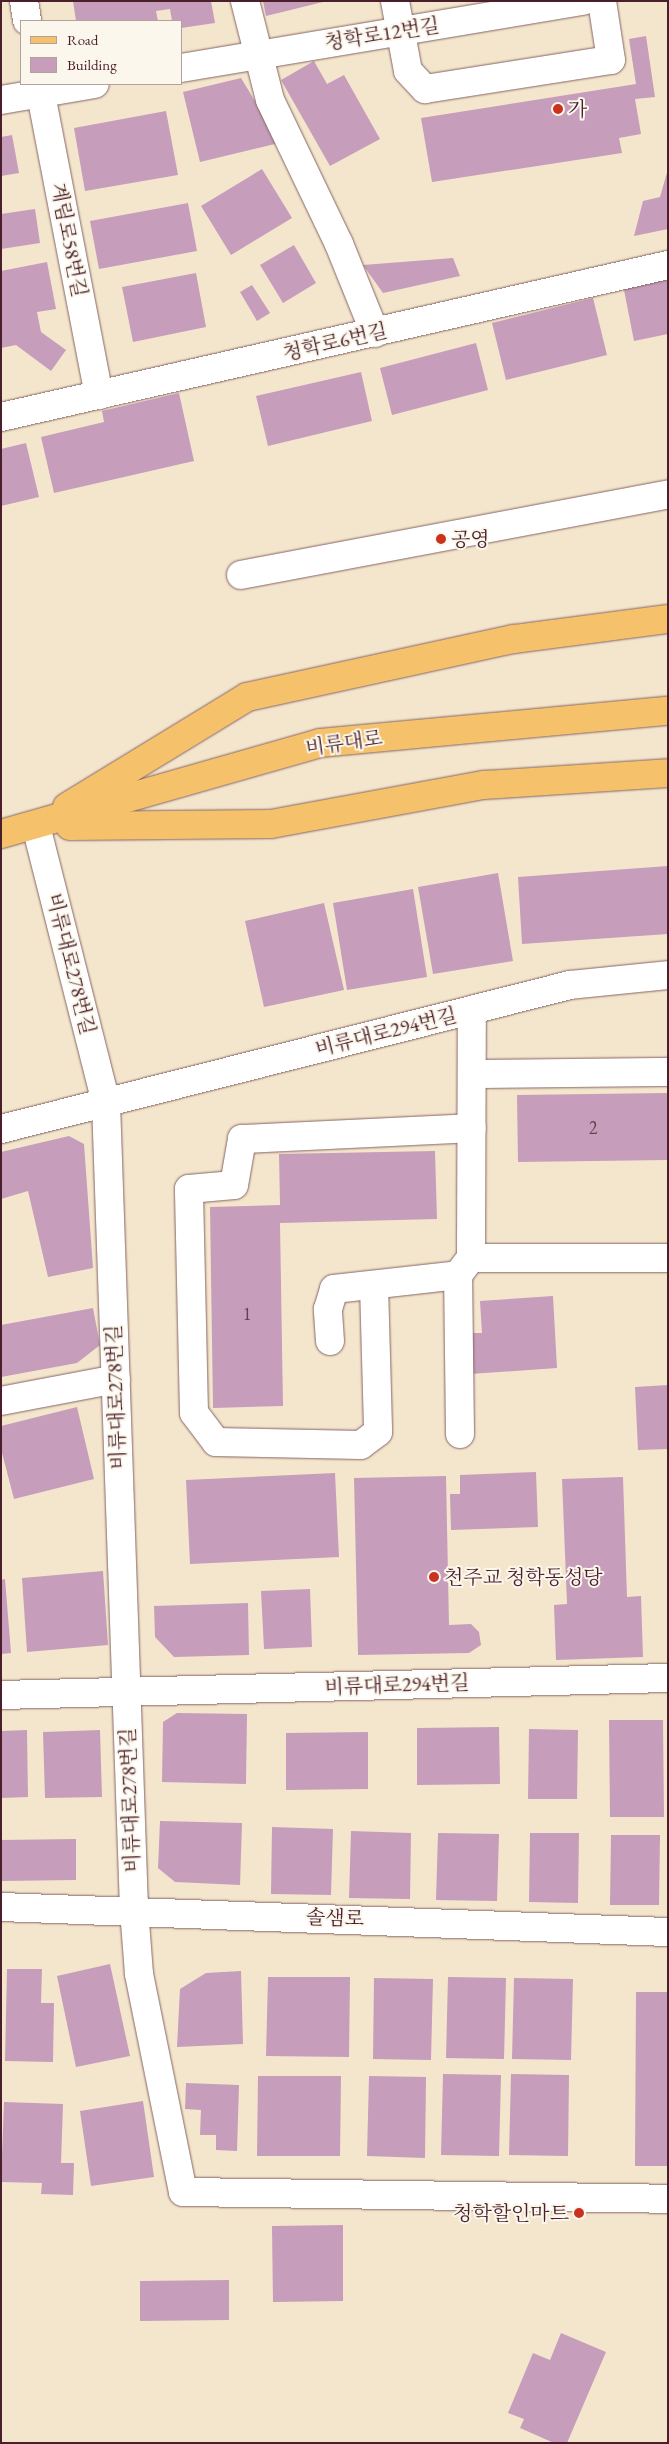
<!DOCTYPE html>
<meta charset="utf-8">
<style>
body{margin:0}
#map{position:relative;width:669px;height:2444px;overflow:hidden;background:#f4e6cd;font-family:"EB Garamond","Noto Serif KR",serif}
div>[style]{position:absolute}
.building>*{inset:0;background:#c69dbb}
.roads{filter:drop-shadow(0 0 1px #866564) drop-shadow(0 0 1px #866564)}
.minor>*{height:28px;margin:-14px;padding:0 14px;transform-origin:14px;border-radius:14px;background:#fff}
.major>*{height:28px;margin:-14px;padding:0 14px;transform-origin:14px;border-radius:14px;background:#f5c16b}
.dots>*{width:14px;height:14px;translate:-50% -50%;box-sizing:border-box;border:2px solid #fbf7ec;border-radius:50%}
span{translate:-50% -50%;white-space:nowrap;text-align:center;line-height:1.15;-webkit-text-stroke:4px #fbf7ec;paint-order:stroke}
.number-label{font-size:18px;color:#693e4f}
.number-label span{-webkit-text-stroke-width:0}
.street-label{font-size:20px;color:#4a1f2b}
.poi-label{font-size:20px;color:#4a1f2b}
.left{translate:0 -50%;text-align:left}
.right{translate:-100% -50%;text-align:right}
.frame{position:absolute;inset:0;border:2px solid #4a1f2b;pointer-events:none}
.legend{position:absolute;left:20px;top:20px;width:162px;height:65px;box-sizing:border-box;background:#fbf7ec;border:1px solid #b4a19f;margin:0;padding:6px 9px;list-style:none;font-size:15px;color:#4a1f2b}
.legend li{display:flex;align-items:center;gap:10px;height:25px}
.legend b{width:25px;border:1px solid #b4a19f}
</style>
<div id="map">
<div class="building">
<div style="clip-path:polygon(73px 1px,211px 1px,215px 23px,181px 28px,181px 21px,172px 21px,170px 9px,156px 11px,158px 21px,76px 21px)"></div>
<div style="clip-path:polygon(263px 1px,323px 1px,323px 2px,266px 16px)"></div>
<div style="clip-path:polygon(646px 36px,655px 97px,635px 99px,641px 134px,619px 138px,622px 153px,432px 182px,421px 118px,636px 84px,629px 39px)"></div>
<div style="clip-path:polygon(314px 61px,327px 84px,344px 75px,380px 139px,330px 166px,281px 80px)"></div>
<div style="clip-path:polygon(241px 78px,278px 139px,275px 144px,200px 162px,183px 92px)"></div>
<div style="clip-path:polygon(166px 111px,178px 175px,85px 191px,74px 128px)"></div>
<div style="clip-path:polygon(12px 135px,19px 173px,1px 176px,1px 137px)"></div>
<div style="clip-path:polygon(262px 169px,292px 218px,231px 255px,201px 206px)"></div>
<div style="clip-path:polygon(668px 169px,668px 229px,634px 236px,643px 201px,660px 197px)"></div>
<div style="clip-path:polygon(188px 203px,197px 251px,99px 269px,90px 221px)"></div>
<div style="clip-path:polygon(35px 209px,40px 243px,1px 249px,1px 214px)"></div>
<div style="clip-path:polygon(294px 245px,316px 283px,283px 303px,260px 265px)"></div>
<div style="clip-path:polygon(453px 258px,460px 276px,383px 293px,363px 265px)"></div>
<div style="clip-path:polygon(47px 262px,56px 309px,37px 312px,41px 332px,66px 350px,51px 371px,16px 345px,1px 348px,1px 271px)"></div>
<div style="clip-path:polygon(196px 273px,206px 327px,133px 342px,122px 287px)"></div>
<div style="clip-path:polygon(668px 277px,668px 334px,634px 341px,623px 285px)"></div>
<div style="clip-path:polygon(252px 285px,270px 313px,257px 321px,240px 292px)"></div>
<div style="clip-path:polygon(593px 298px,607px 355px,506px 380px,492px 323px)"></div>
<div style="clip-path:polygon(476px 343px,488px 390px,392px 415px,380px 368px)"></div>
<div style="clip-path:polygon(361px 372px,372px 421px,268px 446px,256px 396px)"></div>
<div style="clip-path:polygon(179px 393px,194px 461px,54px 493px,41px 437px,104px 422px,102px 411px)"></div>
<div style="clip-path:polygon(26px 443px,39px 497px,1px 506px,1px 449px)"></div>
<div style="clip-path:polygon(668px 866px,668px 934px,522px 944px,518px 877px)"></div>
<div style="clip-path:polygon(498px 873px,513px 961px,433px 974px,418px 887px)"></div>
<div style="clip-path:polygon(413px 889px,427px 977px,347px 990px,333px 903px)"></div>
<div style="clip-path:polygon(324px 903px,344px 990px,264px 1007px,245px 921px)"></div>
<div style="clip-path:polygon(668px 1093px,668px 1160px,518px 1162px,517px 1095px)"></div>
<div style="clip-path:polygon(69px 1136px,84px 1144px,93px 1268px,48px 1277px,28px 1191px,1px 1199px,1px 1152px)"></div>
<div style="clip-path:polygon(435px 1151px,437px 1219px,280px 1223px,283px 1406px,213px 1408px,210px 1207px,280px 1205px,279px 1154px)"></div>
<div style="clip-path:polygon(553px 1296px,557px 1368px,470px 1374px,468px 1333px,482px 1333px,480px 1301px)"></div>
<div style="clip-path:polygon(93px 1308px,100px 1345px,77px 1363px,1px 1377px,1px 1325px)"></div>
<div style="clip-path:polygon(668px 1385px,668px 1449px,638px 1450px,635px 1387px)"></div>
<div style="clip-path:polygon(77px 1407px,94px 1479px,14px 1499px,1px 1449px,1px 1426px)"></div>
<div style="clip-path:polygon(536px 1472px,538px 1527px,451px 1530px,450px 1494px,460px 1494px,460px 1475px)"></div>
<div style="clip-path:polygon(335px 1473px,339px 1557px,190px 1564px,186px 1480px)"></div>
<div style="clip-path:polygon(446px 1476px,449px 1625px,471px 1624px,479px 1632px,481px 1645px,469px 1653px,358px 1655px,354px 1478px)"></div>
<div style="clip-path:polygon(623px 1477px,627px 1597px,641px 1596px,643px 1657px,556px 1660px,554px 1605px,567px 1604px,562px 1479px)"></div>
<div style="clip-path:polygon(103px 1571px,108px 1645px,27px 1652px,22px 1578px)"></div>
<div style="clip-path:polygon(5px 1579px,11px 1653px,1px 1654px,1px 1580px)"></div>
<div style="clip-path:polygon(310px 1589px,312px 1647px,264px 1649px,261px 1591px)"></div>
<div style="clip-path:polygon(248px 1603px,249px 1655px,174px 1657px,155px 1637px,154px 1606px)"></div>
<div style="clip-path:polygon(177px 1713px,247px 1714px,246px 1784px,162px 1782px,163px 1722px)"></div>
<div style="clip-path:polygon(609px 1720px,663px 1720px,664px 1817px,610px 1817px)"></div>
<div style="clip-path:polygon(499px 1727px,500px 1784px,417px 1785px,417px 1728px)"></div>
<div style="clip-path:polygon(529px 1729px,578px 1730px,577px 1799px,528px 1799px)"></div>
<div style="clip-path:polygon(27px 1730px,28px 1797px,1px 1798px,1px 1731px)"></div>
<div style="clip-path:polygon(100px 1730px,102px 1797px,45px 1798px,43px 1732px)"></div>
<div style="clip-path:polygon(368px 1732px,368px 1789px,286px 1790px,286px 1733px)"></div>
<div style="clip-path:polygon(160px 1821px,242px 1823px,240px 1885px,175px 1882px,158px 1868px)"></div>
<div style="clip-path:polygon(272px 1827px,333px 1829px,331px 1895px,271px 1894px)"></div>
<div style="clip-path:polygon(351px 1831px,411px 1833px,410px 1899px,349px 1898px)"></div>
<div style="clip-path:polygon(438px 1833px,499px 1834px,497px 1901px,436px 1900px)"></div>
<div style="clip-path:polygon(530px 1833px,579px 1833px,578px 1903px,529px 1902px)"></div>
<div style="clip-path:polygon(611px 1835px,660px 1835px,659px 1905px,610px 1905px)"></div>
<div style="clip-path:polygon(76px 1839px,76px 1880px,1px 1881px,1px 1840px)"></div>
<div style="clip-path:polygon(110px 1964px,130px 2056px,76px 2067px,57px 1976px)"></div>
<div style="clip-path:polygon(7px 1969px,42px 1969px,41px 2003px,54px 2003px,53px 2062px,5px 2061px)"></div>
<div style="clip-path:polygon(241px 1971px,243px 2044px,177px 2047px,180px 1989px,206px 1973px)"></div>
<div style="clip-path:polygon(268px 1977px,350px 1977px,349px 2057px,266px 2056px)"></div>
<div style="clip-path:polygon(448px 1977px,506px 1978px,504px 2059px,446px 2058px)"></div>
<div style="clip-path:polygon(374px 1978px,433px 1979px,431px 2060px,373px 2059px)"></div>
<div style="clip-path:polygon(514px 1978px,573px 1979px,571px 2060px,512px 2059px)"></div>
<div style="clip-path:polygon(636px 1992px,668px 1992px,668px 2166px,635px 2166px)"></div>
<div style="clip-path:polygon(443px 2074px,501px 2075px,499px 2156px,441px 2155px)"></div>
<div style="clip-path:polygon(511px 2074px,569px 2075px,568px 2156px,509px 2155px)"></div>
<div style="clip-path:polygon(258px 2076px,341px 2076px,340px 2156px,257px 2156px)"></div>
<div style="clip-path:polygon(369px 2076px,426px 2077px,425px 2158px,367px 2156px)"></div>
<div style="clip-path:polygon(186px 2083px,239px 2085px,237px 2151px,216px 2150px,216px 2135px,200px 2135px,201px 2110px,185px 2109px)"></div>
<div style="clip-path:polygon(143px 2101px,154px 2177px,91px 2186px,80px 2111px)"></div>
<div style="clip-path:polygon(4px 2102px,63px 2104px,61px 2163px,74px 2163px,73px 2195px,41px 2194px,42px 2183px,1px 2182px)"></div>
<div style="clip-path:polygon(343px 2225px,343px 2301px,273px 2302px,272px 2226px)"></div>
<div style="clip-path:polygon(229px 2280px,229px 2320px,140px 2321px,140px 2281px)"></div>
<div style="clip-path:polygon(561px 2333px,606px 2352px,567px 2443px,554px 2443px,520px 2428px,524px 2419px,508px 2413px,533px 2353px,550px 2360px)"></div>
</div>
<div class="roads">
<div class="minor">
<div style="left:24px;top:1px;width:20px;rotate:81deg"></div>
<div style="left:245px;top:1px;width:102px;rotate:75.8deg"></div>
<div style="left:270px;top:100px;width:160px;rotate:64.4deg"></div>
<div style="left:339px;top:244px;width:96px;rotate:68deg"></div>
<div style="left:395px;top:1px;width:71px;rotate:79.5deg"></div>
<div style="left:408px;top:71px;width:25px;rotate:47deg"></div>
<div style="left:425px;top:89px;width:188px;rotate:-8.9deg"></div>
<div style="left:611px;top:60px;width:60px;rotate:-98.7deg"></div>
<div style="left:181px;top:68px;width:408px;rotate:-9.5deg"></div>
<div style="left:39px;top:84px;width:317px;rotate:79.1deg"></div>
<div style="left:1px;top:100px;width:95px;rotate:-9.7deg"></div>
<div style="left:1px;top:417px;width:684px;rotate:-12.84deg"></div>
<div style="left:241px;top:575px;width:435px;rotate:-10.7deg"></div>
<div style="left:36px;top:826px;width:286px;rotate:75.8deg"></div>
<div style="left:106px;top:1103px;width:806px;rotate:88.01deg"></div>
<div style="left:134px;top:1909px;width:65px;rotate:85.6deg"></div>
<div style="left:139px;top:1974px;width:222px;rotate:78.6deg"></div>
<div style="left:183px;top:2192px;width:485px;rotate:0.8deg"></div>
<div style="left:472px;top:1074px;width:196px;rotate:-0.6deg"></div>
<div style="left:1px;top:1129px;width:587px;rotate:-14.2deg"></div>
<div style="left:570px;top:985px;width:99px;rotate:-5.8deg"></div>
<div style="left:471px;top:1258px;width:248px;rotate:-89.8deg"></div>
<div style="left:374px;top:1285px;width:147px;rotate:88.4deg"></div>
<div style="left:378px;top:1432px;width:21px;rotate:143deg"></div>
<div style="left:361px;top:1445px;width:145px;rotate:-178.8deg"></div>
<div style="left:216px;top:1442px;width:36px;rotate:-127deg"></div>
<div style="left:194px;top:1413px;width:224px;rotate:-91.3deg"></div>
<div style="left:189px;top:1189px;width:45px;rotate:-5.1deg"></div>
<div style="left:234px;top:1185px;width:47px;rotate:-80.1deg"></div>
<div style="left:242px;top:1139px;width:230px;rotate:-2.7deg"></div>
<div style="left:330px;top:1341px;width:32px;rotate:-94deg"></div>
<div style="left:328px;top:1309px;width:21px;rotate:-73deg"></div>
<div style="left:334px;top:1289px;width:125px;rotate:-6.4deg"></div>
<div style="left:1px;top:1401px;width:117px;rotate:-10.8deg"></div>
<div style="left:460px;top:1434px;width:159px;rotate:-90.7deg"></div>
<div style="left:458px;top:1275px;width:21px;rotate:-53deg"></div>
<div style="left:471px;top:1258px;width:197px"></div>
<div style="left:1px;top:1695px;width:667px;rotate:-1.46deg"></div>
<div style="left:1px;top:1907px;width:667px;rotate:2.15deg"></div>
</div>
<div class="major">
<div style="left:67px;top:807px;width:211px;rotate:-31.4deg"></div>
<div style="left:247px;top:697px;width:273px;rotate:-12.3deg"></div>
<div style="left:514px;top:639px;width:155px;rotate:-7.4deg"></div>
<div style="left:70px;top:826px;width:201px;rotate:-0.6deg"></div>
<div style="left:271px;top:824px;width:217px;rotate:-10.4deg"></div>
<div style="left:484px;top:785px;width:184px;rotate:-3.7deg"></div>
<div style="left:1px;top:834px;width:332px;rotate:-15.9deg"></div>
<div style="left:320px;top:743px;width:349px;rotate:-5.3deg"></div>
</div>
</div>
<div class="dots">
<div style="left:558px;top:109px;background:#c8321e"></div>
<div style="left:441px;top:539px;background:#c8321e"></div>
<div style="left:434px;top:1577px;background:#c8321e"></div>
<div style="left:579px;top:2213px;background:#c8321e"></div>
</div>
<div class="number-label">
<span style="left:593px;top:1128px">2</span>
<span style="left:247px;top:1314px">1</span>
</div>
<div class="street-label">
<span style="left:382px;top:34px;rotate:-9deg">청학로12번길</span>
<span style="left:69px;top:240px;rotate:79deg">계림로58번길</span>
<span style="left:335px;top:342px;rotate:-13deg">청학로6번길</span>
<span style="left:344px;top:743px;rotate:-8deg">비류대로</span>
<span style="left:71px;top:964px;rotate:76deg">비류대로278번길</span>
<span style="left:386px;top:1032px;rotate:-14deg">비류대로294번길</span>
<span style="left:116px;top:1397px;rotate:-92deg">비류대로278번길</span>
<span style="left:397px;top:1685px;rotate:-2deg">비류대로294번길</span>
<span style="left:130px;top:1800px;rotate:-92deg">비류대로278번길</span>
<span style="left:335px;top:1918px;rotate:2deg">솔샘로</span>
</div>
<div class="poi-label">
<span class="left" style="left:568px;top:109px">가</span>
<span class="left" style="left:451px;top:539px">공영</span>
<span class="left" style="left:444px;top:1577px">천주교 청학동성당</span>
<span class="right" style="left:569px;top:2213px">청학할인마트</span>
</div>
<div class="frame"></div>
<ul class="legend">
<li><b style="height:6px;background:#f5c16b"></b>Road</li>
<li><b style="height:14px;background:#c69dbb"></b>Building</li>
</ul>
</div>
